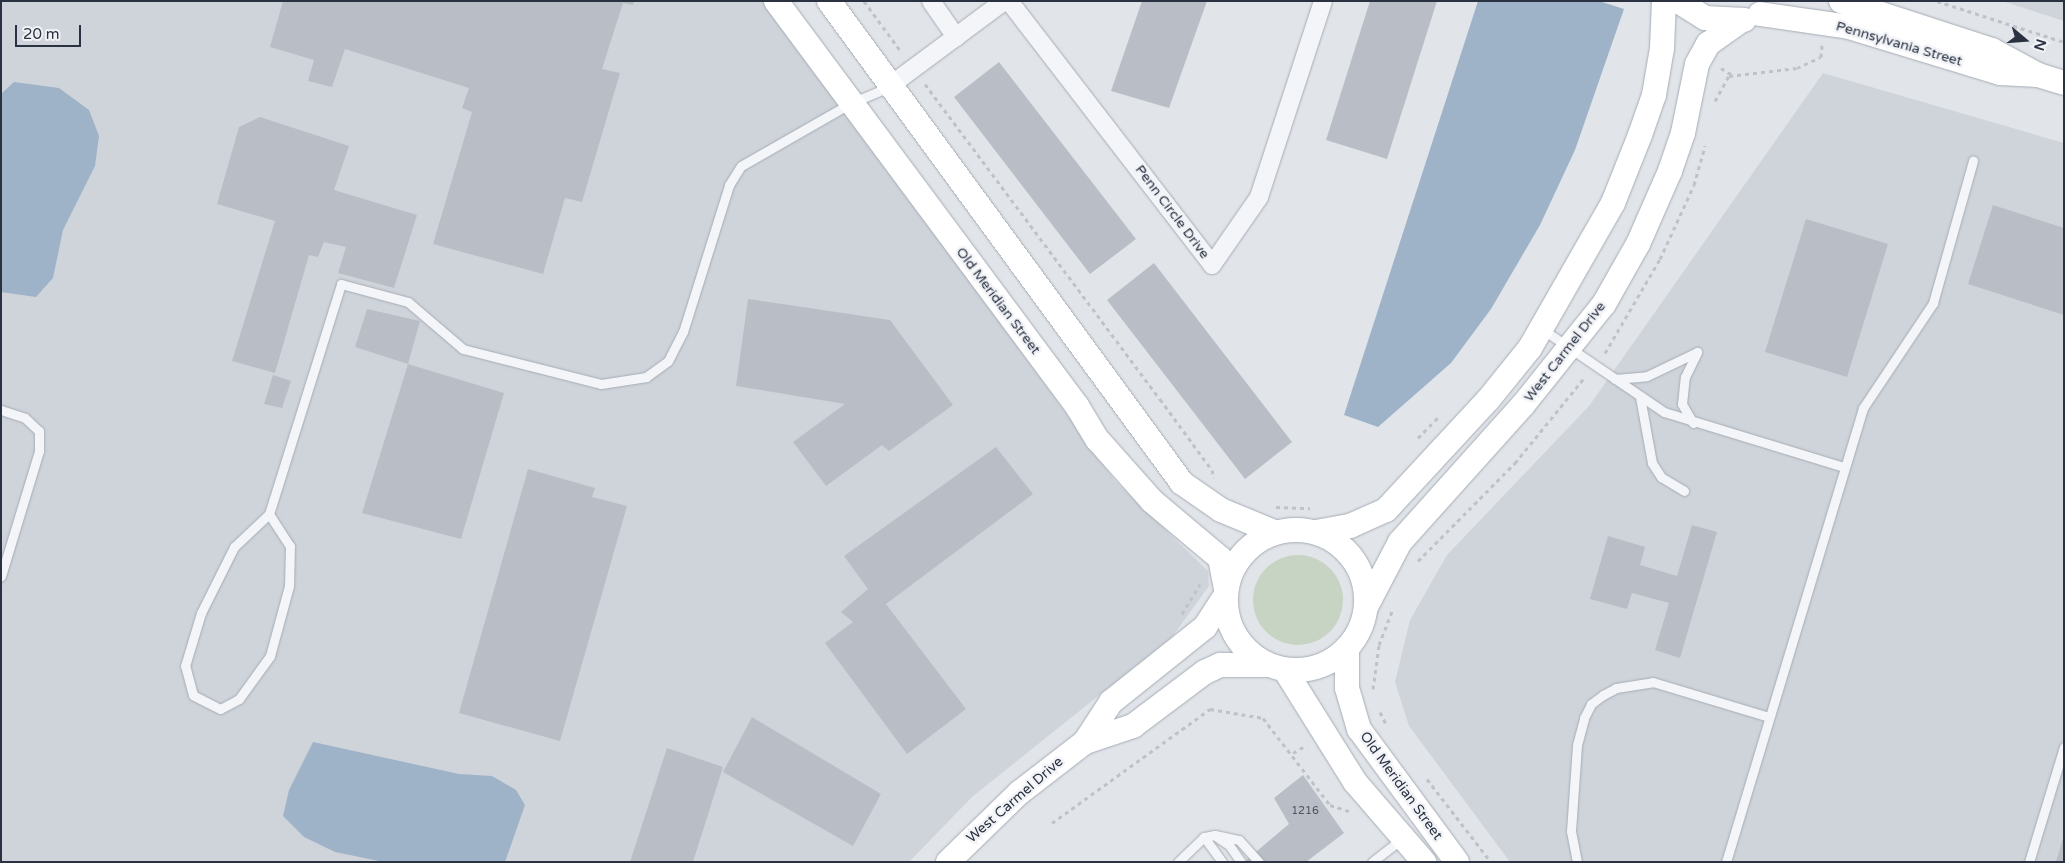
<!DOCTYPE html>
<style>
body{margin:0}
#map{position:relative;width:2065px;height:863px;overflow:hidden;background:#e1e5ea;font-family:"Varela Round",sans-serif}
div>[style]{position:absolute}
.built>*{inset:0;background:#cfd4db}
.green>*{inset:0;background:#c7d3c3}
.round{border-radius:50%}
.water>*{inset:0;background:#9eb2c8}
.building>*{inset:0;background:#b9bec6}
.path>*{height:3px;margin-top:-1.5px;transform-origin:0;background:repeating-linear-gradient(90deg,#bfc2c8 0 4px,transparent 0 8px)}
.roads{filter:drop-shadow(0 0 1px #a6acb4) drop-shadow(0 0 1px #a6acb4)}
.lane>*{height:9px;margin:-4.5px;padding:0 4.5px;transform-origin:4.5px;border-radius:4.5px;background:#f4f5f8}
.street>*{height:18px;margin:-9px;padding:0 9px;transform-origin:9px;border-radius:9px;background:#f4f5f8}
.secondary>*{height:24px;margin:-12px;padding:0 12px;transform-origin:12px;border-radius:12px;background:#fff}
.secondary>.ring{margin:-12px;padding:0;box-sizing:content-box;background:none;border:24px solid #fff;border-radius:50%}
span{translate:-50% -50%;white-space:nowrap;text-align:center;line-height:1.15;-webkit-text-stroke:5px #f1f3f7;paint-order:stroke}
.number-label{font-size:11px;color:#4e5562}
.number-label span{-webkit-text-stroke-width:0}
.street-label{font-size:14px;color:#2a3241}
.frame{position:absolute;inset:0;border:2px solid #2a3241;pointer-events:none}
.north{position:absolute;left:2000px;top:15px;width:50px;height:50px;-webkit-text-stroke:4px #f1f3f7;paint-order:stroke;rotate:108deg;font-size:14px;font-weight:700;line-height:20px;text-align:center;color:#2a3241}
.north::after{content:'';display:block;margin:auto;width:18px;height:22px;background:#2a3241;clip-path:polygon(50% 0,100% 100%,50% 72%,0 100%)}
.scale{position:absolute;left:15px;top:25px;width:66px;height:22px;box-sizing:border-box;border:2px solid #2a3241;border-top:0;padding-left:6px;font-size:15px;line-height:18px;white-space:nowrap;color:#2a3241;-webkit-text-stroke:4px #f1f3f7;paint-order:stroke}
</style>
<div id="map">
<div class="built">
<div style="clip-path:polygon(1px 1px,767px 1px,1115px 481px,1208px 571px,1209px 586px,1172px 637px,972px 797px,909px 862px,1px 862px)"></div>
<div style="clip-path:polygon(2002px 1px,2064px 1px,2064px 21px)"></div>
<div style="clip-path:polygon(1823px 73px,2064px 143px,2064px 862px,1510px 862px,1409px 726px,1395px 682px,1410px 620px,1447px 555px,1589px 406px)"></div>
</div>
<div class="green">
<div class="round" style="left:1253px;top:555px;width:90px;height:90px"></div>
</div>
<div class="water">
<div style="clip-path:polygon(1478px 1px,1599px 1px,1624px 9px,1575px 150px,1540px 225px,1491px 309px,1451px 363px,1378px 427px,1344px 415px)"></div>
<div style="clip-path:polygon(14px 82px,59px 88px,89px 110px,99px 136px,95px 166px,63px 230px,53px 278px,36px 297px,1px 292px,1px 94px)"></div>
<div style="clip-path:polygon(313px 742px,459px 774px,492px 776px,516px 790px,525px 805px,505px 862px,384px 862px,335px 852px,304px 837px,283px 816px,289px 790px)"></div>
</div>
<div class="building">
<div style="clip-path:polygon(283px 1px,634px 1px,633px 5px,623px 3px,602px 69px,620px 73px,582px 202px,565px 198px,543px 274px,433px 244px,472px 112px,462px 108px,469px 88px,345px 49px,332px 87px,308px 81px,314px 60px,270px 47px)"></div>
<div style="clip-path:polygon(1142px 1px,1207px 1px,1169px 108px,1111px 91px)"></div>
<div style="clip-path:polygon(1370px 1px,1437px 1px,1387px 159px,1326px 140px)"></div>
<div style="clip-path:polygon(999px 62px,1136px 239px,1090px 274px,954px 97px)"></div>
<div style="clip-path:polygon(260px 117px,349px 146px,334px 190px,417px 215px,394px 288px,338px 273px,346px 247px,324px 242px,318px 257px,309px 255px,275px 373px,232px 361px,275px 221px,217px 204px,239px 127px)"></div>
<div style="clip-path:polygon(1993px 205px,2064px 228px,2064px 315px,1968px 284px)"></div>
<div style="clip-path:polygon(1806px 219px,1888px 244px,1847px 377px,1765px 352px)"></div>
<div style="clip-path:polygon(1154px 263px,1292px 442px,1245px 479px,1107px 300px)"></div>
<div style="clip-path:polygon(748px 299px,890px 320px,953px 405px,889px 451px,882px 445px,826px 486px,793px 442px,845px 404px,736px 386px)"></div>
<div style="clip-path:polygon(367px 309px,420px 321px,408px 364px,355px 347px)"></div>
<div style="clip-path:polygon(408px 364px,504px 393px,461px 539px,362px 513px)"></div>
<div style="clip-path:polygon(273px 375px,291px 381px,282px 408px,264px 404px)"></div>
<div style="clip-path:polygon(996px 447px,1033px 494px,886px 604px,966px 709px,907px 754px,825px 643px,853px 622px,841px 612px,868px 589px,844px 556px)"></div>
<div style="clip-path:polygon(528px 469px,595px 488px,592px 497px,627px 506px,560px 741px,459px 713px)"></div>
<div style="clip-path:polygon(1692px 525px,1717px 532px,1680px 658px,1655px 650px,1669px 603px,1632px 593px,1627px 609px,1590px 599px,1608px 536px,1645px 547px,1640px 565px,1677px 576px)"></div>
<div style="clip-path:polygon(752px 717px,881px 794px,853px 846px,723px 772px)"></div>
<div style="clip-path:polygon(667px 748px,723px 767px,693px 862px,630px 862px)"></div>
<div style="clip-path:polygon(1303px 775px,1344px 833px,1306px 862px,1244px 862px,1289px 824px,1274px 798px)"></div>
<div style="clip-path:polygon(2063px 838px,2064px 862px,2056px 862px)"></div>
</div>
<div class="path">
<div style="left:864px;top:1px;width:64px;rotate:53.8deg"></div>
<div style="left:1937px;top:1px;width:133px;rotate:17.9deg"></div>
<div style="left:1721px;top:68px;width:13px;rotate:32deg"></div>
<div style="left:925px;top:84px;width:393px;rotate:53.3deg"></div>
<div style="left:1160px;top:399px;width:88px;rotate:53.8deg"></div>
<div style="left:1212px;top:470px;width:8px;rotate:76deg"></div>
<div style="left:1715px;top:101px;width:29px;rotate:-61deg"></div>
<div style="left:1729px;top:76px;width:68px;rotate:-6.7deg"></div>
<div style="left:1797px;top:68px;width:26px;rotate:-25deg"></div>
<div style="left:1821px;top:57px;width:12px;rotate:-85deg"></div>
<div style="left:1605px;top:353px;width:109px;rotate:-59.7deg"></div>
<div style="left:1660px;top:259px;width:81px;rotate:-65.3deg"></div>
<div style="left:1694px;top:185px;width:41px;rotate:-74.2deg"></div>
<div style="left:1418px;top:438px;width:30px;rotate:-46deg"></div>
<div style="left:1276px;top:507px;width:34px;rotate:2deg"></div>
<div style="left:1418px;top:561px;width:138px;rotate:-45.3deg"></div>
<div style="left:1515px;top:463px;width:111px;rotate:-50.9deg"></div>
<div style="left:1182px;top:614px;width:35px;rotate:-59deg"></div>
<div style="left:1373px;top:689px;width:44px;rotate:-82.2deg"></div>
<div style="left:1379px;top:645px;width:39px;rotate:-69deg"></div>
<div style="left:1380px;top:712px;width:13px;rotate:63deg"></div>
<div style="left:1293px;top:753px;width:16px;rotate:-30deg"></div>
<div style="left:1427px;top:779px;width:105px;rotate:52.4deg"></div>
<div style="left:1052px;top:823px;width:195px;rotate:-35.8deg"></div>
<div style="left:1210px;top:709px;width:54px;rotate:9.6deg"></div>
<div style="left:1263px;top:718px;width:110px;rotate:52.4deg"></div>
<div style="left:1330px;top:805px;width:20px;rotate:18deg"></div>
</div>
<div class="roads">
<div class="lane">
<div style="left:1542px;top:329px;width:148px;rotate:34.2deg"></div>
<div style="left:1664px;top:412px;width:188px;rotate:17deg"></div>
<div style="left:1615px;top:379px;width:32px;rotate:-5deg"></div>
<div style="left:1647px;top:376px;width:55px;rotate:-25.6deg"></div>
<div style="left:1640px;top:397px;width:67px;rotate:79.7deg"></div>
<div style="left:1652px;top:463px;width:17px;rotate:57deg"></div>
<div style="left:1661px;top:477px;width:27px;rotate:31deg"></div>
<div style="left:1px;top:410px;width:25px;rotate:18deg"></div>
<div style="left:25px;top:418px;width:19px;rotate:43deg"></div>
<div style="left:39px;top:431px;width:20px;rotate:90deg"></div>
<div style="left:39px;top:451px;width:131px;rotate:106.9deg"></div>
<div style="left:1693px;top:423px;width:22px;rotate:-120deg"></div>
<div style="left:1682px;top:404px;width:27px;rotate:-84deg"></div>
<div style="left:1685px;top:377px;width:28px;rotate:-64deg"></div>
<div style="left:269px;top:514px;width:38px;rotate:57deg"></div>
<div style="left:290px;top:546px;width:40px;rotate:91.4deg"></div>
<div style="left:289px;top:586px;width:73px;rotate:105.2deg"></div>
<div style="left:270px;top:656px;width:53px;rotate:125.8deg"></div>
<div style="left:239px;top:699px;width:21px;rotate:152deg"></div>
<div style="left:220px;top:709px;width:30px;rotate:-153deg"></div>
<div style="left:193px;top:695px;width:30px;rotate:-105deg"></div>
<div style="left:185px;top:666px;width:55px;rotate:-73.2deg"></div>
<div style="left:201px;top:613px;width:74px;rotate:-63.4deg"></div>
<div style="left:234px;top:547px;width:48px;rotate:-43.3deg"></div>
<div style="left:269px;top:514px;width:241px;rotate:-72.6deg"></div>
<div style="left:341px;top:284px;width:69px;rotate:15deg"></div>
<div style="left:408px;top:302px;width:72px;rotate:40.5deg"></div>
<div style="left:463px;top:349px;width:142px;rotate:14.2deg"></div>
<div style="left:601px;top:384px;width:46px;rotate:-8.8deg"></div>
<div style="left:646px;top:377px;width:27px;rotate:-36deg"></div>
<div style="left:668px;top:361px;width:33px;rotate:-63deg"></div>
<div style="left:683px;top:332px;width:154px;rotate:-72.6deg"></div>
<div style="left:729px;top:185px;width:22px;rotate:-58deg"></div>
<div style="left:741px;top:166px;width:127px;rotate:-29.8deg"></div>
<div style="left:851px;top:103px;width:41px;rotate:-22.8deg"></div>
<div style="left:1215px;top:835px;width:25px;rotate:12deg"></div>
<div style="left:1239px;top:840px;width:30px;rotate:48deg"></div>
<div style="left:1204px;top:837px;width:31px;rotate:54deg"></div>
<div style="left:1178px;top:862px;width:36px;rotate:-44deg"></div>
<div style="left:1204px;top:837px;width:10px;rotate:-11deg"></div>
<div style="left:1214px;top:835px;width:18px;rotate:34deg"></div>
<div style="left:1229px;top:845px;width:21px;rotate:55deg"></div>
<div style="left:1372px;top:862px;width:39px;rotate:-38deg"></div>
<div style="left:1577px;top:862px;width:32px;rotate:-101deg"></div>
<div style="left:1571px;top:831px;width:86px;rotate:-86deg"></div>
<div style="left:1577px;top:745px;width:28px;rotate:-75deg"></div>
<div style="left:1584px;top:718px;width:16px;rotate:-63deg"></div>
<div style="left:1591px;top:704px;width:15px;rotate:-37deg"></div>
<div style="left:1603px;top:695px;width:15px;rotate:-28deg"></div>
<div style="left:1616px;top:688px;width:37px;rotate:-9deg"></div>
<div style="left:1653px;top:682px;width:121px;rotate:16.8deg"></div>
<div style="left:1726px;top:862px;width:474px;rotate:-73.2deg"></div>
<div style="left:1863px;top:408px;width:126px;rotate:-56.3deg"></div>
<div style="left:1933px;top:303px;width:148px;rotate:-74.3deg"></div>
<div style="left:2029px;top:862px;width:120px;rotate:-73.1deg"></div>
</div>
<div class="street">
<div style="left:931px;top:1px;width:44px;rotate:55.2deg"></div>
<div style="left:1009px;top:1px;width:333px;rotate:52.4deg"></div>
<div style="left:1212px;top:265px;width:83px;rotate:-55.3deg"></div>
<div style="left:1259px;top:197px;width:206px;rotate:-71.9deg"></div>
<div style="left:891px;top:85px;width:141px;rotate:-36.6deg"></div>
</div>
<div class="secondary">
<div style="left:776px;top:1px;width:505px;rotate:53.38deg"></div>
<div style="left:1077px;top:406px;width:39px;rotate:59deg"></div>
<div style="left:1097px;top:439px;width:83px;rotate:48.4deg"></div>
<div style="left:1152px;top:501px;width:89px;rotate:40deg"></div>
<div style="left:1220px;top:558px;width:31px;rotate:79deg"></div>
<div style="left:829px;top:1px;width:597px;rotate:53.78deg"></div>
<div style="left:1182px;top:483px;width:47px;rotate:34.7deg"></div>
<div style="left:1221px;top:510px;width:57px;rotate:22.5deg"></div>
<div style="left:1678px;top:1px;width:32px;rotate:32deg"></div>
<div style="left:1705px;top:18px;width:39px;rotate:3deg"></div>
<div style="left:1841px;top:1px;width:159px;rotate:18deg"></div>
<div style="left:1992px;top:50px;width:52px;rotate:28.5deg"></div>
<div style="left:2038px;top:75px;width:27px;rotate:17deg"></div>
<div style="left:1760px;top:14px;width:90px;rotate:8.3deg"></div>
<div style="left:1849px;top:27px;width:158px;rotate:16.9deg"></div>
<div style="left:2000px;top:73px;width:38px;rotate:3deg"></div>
<div class="ring" style="left:1226px;top:530px;width:116px;height:116px"></div>
<div style="left:1316px;top:532px;width:35px;rotate:-10deg"></div>
<div style="left:1350px;top:526px;width:39px;rotate:-24deg"></div>
<div style="left:1386px;top:510px;width:150px;rotate:-47.2deg"></div>
<div style="left:1488px;top:400px;width:67px;rotate:-51.1deg"></div>
<div style="left:1530px;top:348px;width:167px;rotate:-60.2deg"></div>
<div style="left:1613px;top:203px;width:73px;rotate:-68.3deg"></div>
<div style="left:1640px;top:135px;width:42px;rotate:-70.7deg"></div>
<div style="left:1654px;top:95px;width:48px;rotate:-80.3deg"></div>
<div style="left:1662px;top:48px;width:47px;rotate:-87.6deg"></div>
<div style="left:1366px;top:607px;width:73px;rotate:-62.4deg"></div>
<div style="left:1400px;top:542px;width:184px;rotate:-48.1deg"></div>
<div style="left:1523px;top:405px;width:129px;rotate:-51.3deg"></div>
<div style="left:1604px;top:304px;width:69px;rotate:-60.5deg"></div>
<div style="left:1638px;top:244px;width:80px;rotate:-66.3deg"></div>
<div style="left:1670px;top:171px;width:40px;rotate:-71.1deg"></div>
<div style="left:1683px;top:133px;width:70px;rotate:-78.5deg"></div>
<div style="left:1697px;top:64px;width:23px;rotate:-61deg"></div>
<div style="left:1708px;top:44px;width:42px;rotate:-35.2deg"></div>
<div style="left:1347px;top:648px;width:40px;rotate:90deg"></div>
<div style="left:1347px;top:688px;width:43px;rotate:73.7deg"></div>
<div style="left:1359px;top:729px;width:165px;rotate:53.6deg"></div>
<div style="left:1285px;top:670px;width:132px;rotate:58deg"></div>
<div style="left:1355px;top:782px;width:106px;rotate:49.2deg"></div>
<div style="left:1085px;top:742px;width:51px;rotate:-18.4deg"></div>
<div style="left:1133px;top:726px;width:90px;rotate:-36.9deg"></div>
<div style="left:1205px;top:672px;width:17px;rotate:-25deg"></div>
<div style="left:1220px;top:665px;width:48px"></div>
<div style="left:948px;top:862px;width:99px;rotate:-44.2deg"></div>
<div style="left:1019px;top:793px;width:83px;rotate:-37.7deg"></div>
<div style="left:1085px;top:742px;width:48px;rotate:-57deg"></div>
<div style="left:1111px;top:702px;width:120px;rotate:-38.6deg"></div>
<div style="left:1205px;top:627px;width:37px;rotate:-57deg"></div>
</div>
</div>
<div class="number-label">
<span style="left:1305px;top:811px">1216</span>
</div>
<div class="street-label">
<span style="left:1899px;top:44px;rotate:16deg">Pennsylvania Street</span>
<span style="left:1172px;top:212px;rotate:53deg">Penn Circle Drive</span>
<span style="left:998px;top:301px;rotate:53deg">Old Meridian Street</span>
<span style="left:1565px;top:352px;rotate:-52deg">West Carmel Drive</span>
<span style="left:1401px;top:786px;rotate:54deg">Old Meridian Street</span>
<span style="left:1015px;top:800px;rotate:-41deg">West Carmel Drive</span>
</div>
<div class="frame"></div>
<div class="north">N</div>
<div class="scale">20 m</div>
</div>
